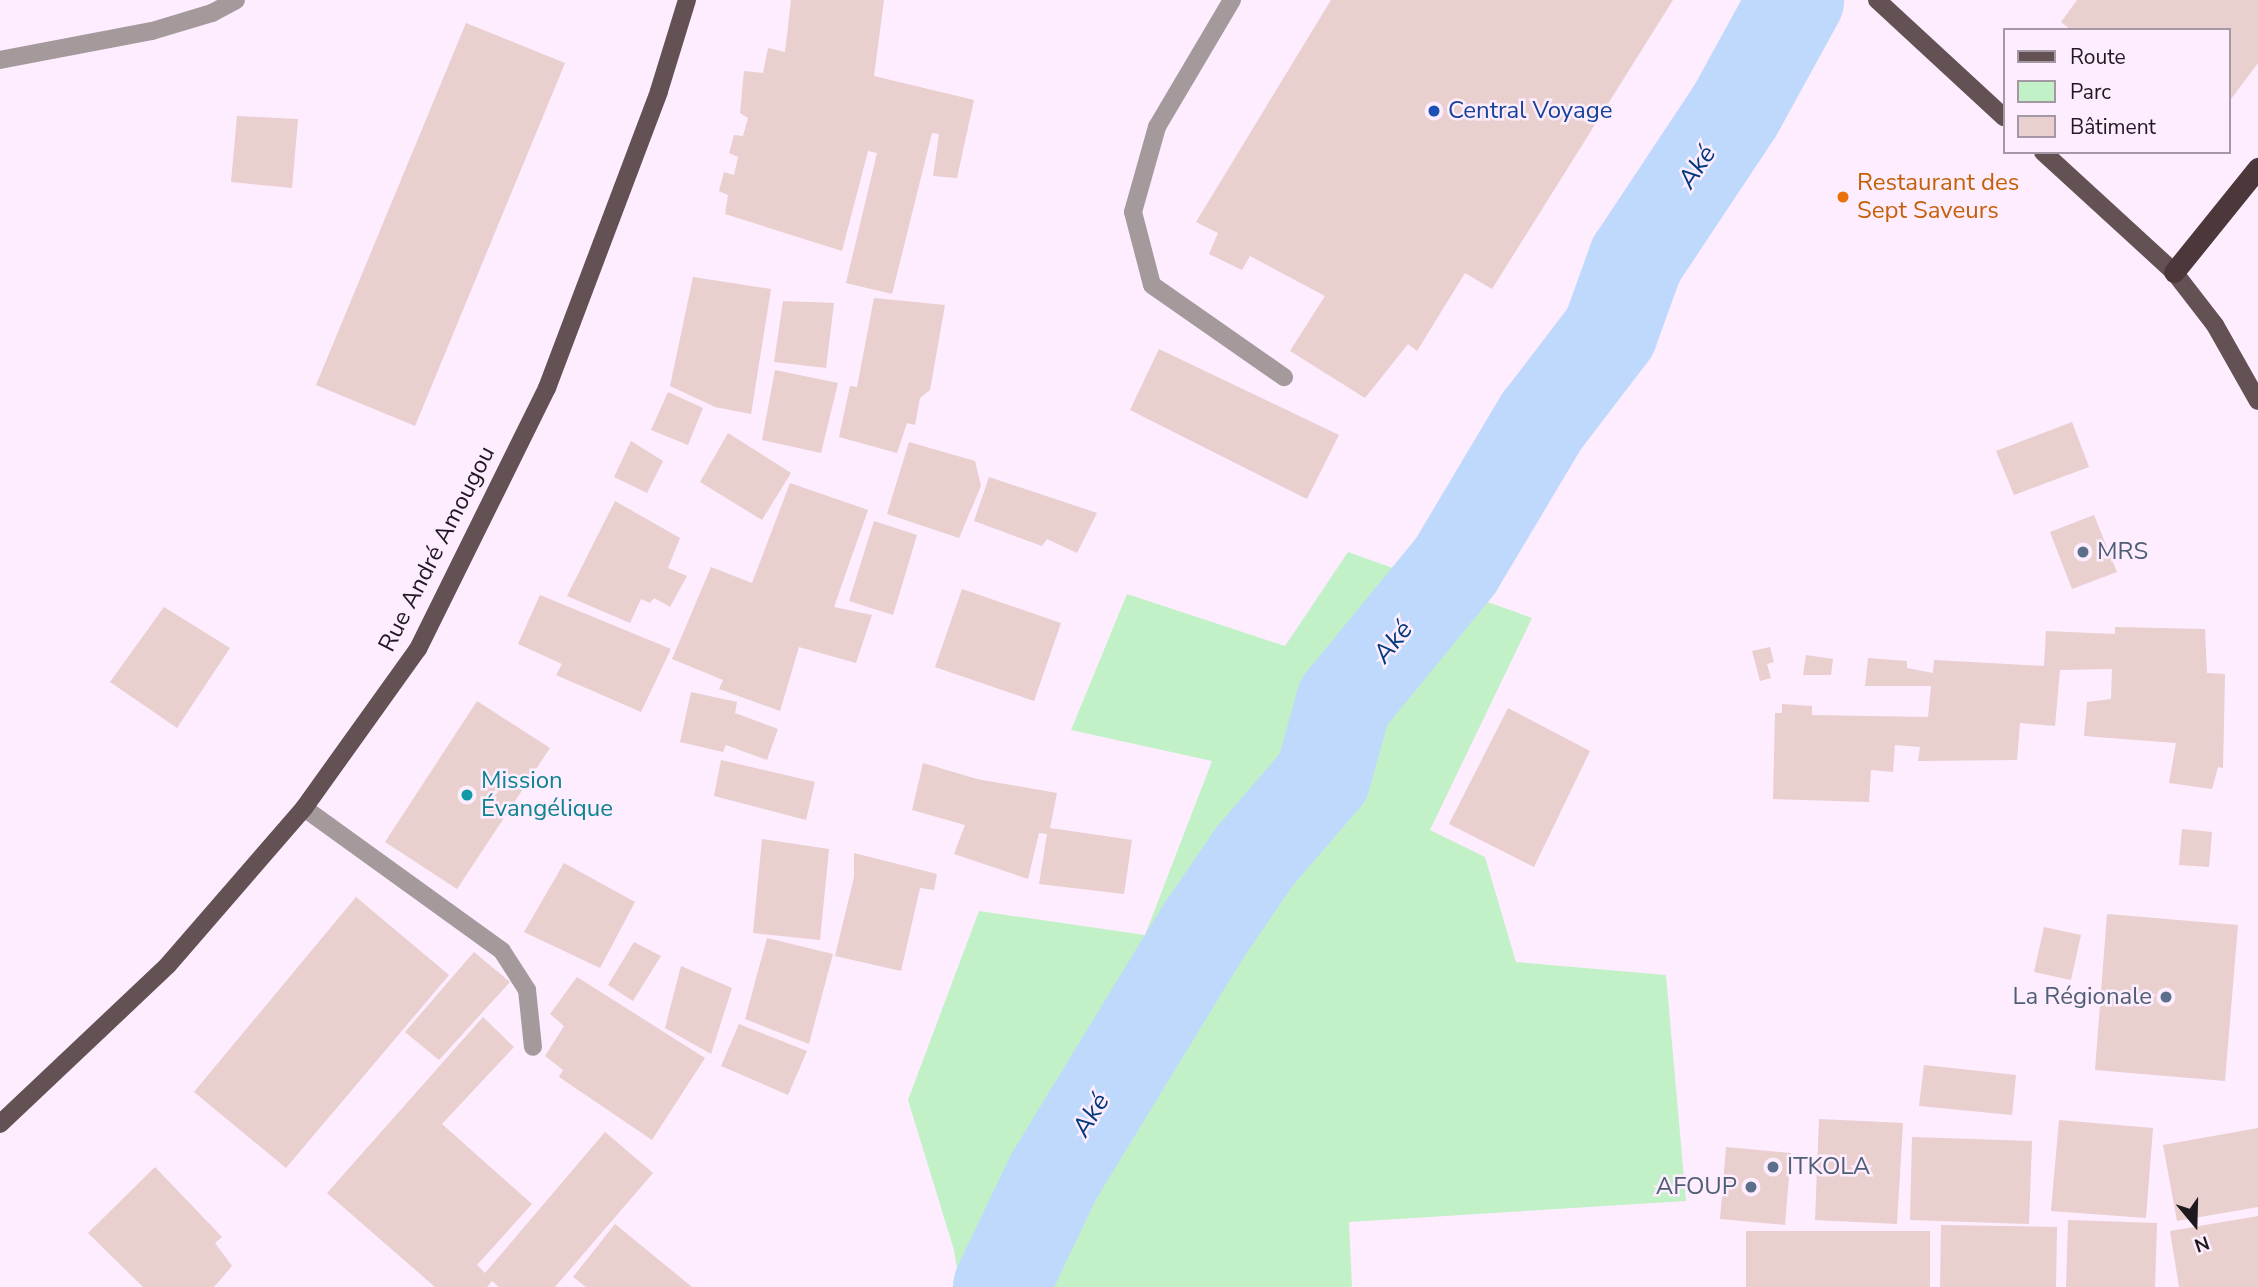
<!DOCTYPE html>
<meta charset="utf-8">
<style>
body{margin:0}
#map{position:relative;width:2258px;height:1287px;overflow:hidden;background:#fdedff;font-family:"Nunito Sans",sans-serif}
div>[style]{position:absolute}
.green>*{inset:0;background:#c3f1c7}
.river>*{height:96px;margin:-48px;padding:0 48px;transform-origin:48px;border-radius:48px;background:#bfd9fc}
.building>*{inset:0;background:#e9cfce}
.minor>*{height:18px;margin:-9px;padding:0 9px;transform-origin:9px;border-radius:9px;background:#a4999b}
.major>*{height:18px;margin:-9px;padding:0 9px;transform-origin:9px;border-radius:9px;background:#635154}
.highway>*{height:21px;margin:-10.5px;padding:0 10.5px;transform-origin:10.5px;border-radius:10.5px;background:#4c383b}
.dots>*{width:19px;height:19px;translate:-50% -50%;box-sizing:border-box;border:4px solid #fdedff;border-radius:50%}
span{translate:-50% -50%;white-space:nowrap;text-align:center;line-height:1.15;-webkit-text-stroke:5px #fdedff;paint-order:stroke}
.transit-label{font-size:24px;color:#164399}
.left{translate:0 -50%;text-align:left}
.food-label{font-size:24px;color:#c56008}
.street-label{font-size:24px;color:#1f191f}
.service-label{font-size:24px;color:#4e5e75}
.right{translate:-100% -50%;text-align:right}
.culture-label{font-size:24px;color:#0d838f}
.water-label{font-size:26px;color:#013a7c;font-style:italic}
.legend{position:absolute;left:2003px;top:28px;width:228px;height:126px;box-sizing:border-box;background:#fdedff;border:2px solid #a498a5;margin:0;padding:9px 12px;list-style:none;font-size:21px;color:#1f191f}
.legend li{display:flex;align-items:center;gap:14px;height:35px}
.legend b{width:35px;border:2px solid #a498a5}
.north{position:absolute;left:2160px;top:1189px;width:70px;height:70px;-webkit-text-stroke:5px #fdedff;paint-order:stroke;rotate:161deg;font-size:19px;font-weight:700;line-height:28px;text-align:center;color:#1f191f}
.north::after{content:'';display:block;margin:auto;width:24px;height:32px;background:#1f191f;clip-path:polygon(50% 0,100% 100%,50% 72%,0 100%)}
</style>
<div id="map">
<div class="green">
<div style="clip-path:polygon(1348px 552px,1532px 618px,1430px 830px,1485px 857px,1516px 962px,1666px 975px,1686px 1201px,1349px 1222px,1352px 1287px,960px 1287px,954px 1250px,908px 1100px,979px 911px,1145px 935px,1212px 761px,1071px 730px,1127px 594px,1285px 646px)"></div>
</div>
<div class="river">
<div style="left:1001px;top:1287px;width:123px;rotate:-64.5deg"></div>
<div style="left:1054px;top:1176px;width:289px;rotate:-58.6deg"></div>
<div style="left:1205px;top:929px;width:88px;rotate:-55.6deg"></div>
<div style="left:1255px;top:856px;width:104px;rotate:-49.3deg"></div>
<div style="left:1323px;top:777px;width:78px;rotate:-74.4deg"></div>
<div style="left:1344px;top:702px;width:177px;rotate:-50.7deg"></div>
<div style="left:1456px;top:565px;width:168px;rotate:-59.2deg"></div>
<div style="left:1542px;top:421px;width:112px;rotate:-52.6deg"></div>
<div style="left:1610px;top:332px;width:77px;rotate:-70.1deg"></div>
<div style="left:1636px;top:260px;width:179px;rotate:-56.4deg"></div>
<div style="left:1735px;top:111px;width:127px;rotate:-61.2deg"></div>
</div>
<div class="building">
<div style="clip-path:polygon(791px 0,884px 0,874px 76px,974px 100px,957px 178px,933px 176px,939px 134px,932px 133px,892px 294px,846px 283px,877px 153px,868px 151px,842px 251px,725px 214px,728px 195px,719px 191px,724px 172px,734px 175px,738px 157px,729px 153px,734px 135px,743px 136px,748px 118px,740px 113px,744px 71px,763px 73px,768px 48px,785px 52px)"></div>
<div style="clip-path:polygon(1331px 0,1673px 0,1492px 289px,1465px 273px,1417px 351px,1408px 344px,1365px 398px,1290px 351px,1325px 296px,1250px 256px,1242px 270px,1209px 254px,1218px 233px,1196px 222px)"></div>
<div style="clip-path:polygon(2077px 0,2258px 0,2258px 63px,2228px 103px,2228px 30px,2071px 30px,2061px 22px)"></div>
<div style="clip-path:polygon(466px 23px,565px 63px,415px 426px,316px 385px)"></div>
<div style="clip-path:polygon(237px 116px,298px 119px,292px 188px,231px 182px)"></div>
<div style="clip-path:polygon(693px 277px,771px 289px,751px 414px,715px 407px,670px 386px)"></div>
<div style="clip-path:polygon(874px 298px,945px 305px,930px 390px,920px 398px,915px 425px,907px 423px,897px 453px,839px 437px,850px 386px,857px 387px)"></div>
<div style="clip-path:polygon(783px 301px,834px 303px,826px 368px,774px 362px)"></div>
<div style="clip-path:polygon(1159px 349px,1339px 435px,1307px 499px,1130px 410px)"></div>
<div style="clip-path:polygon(775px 370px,838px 383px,821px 453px,762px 440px)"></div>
<div style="clip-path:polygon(668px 392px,703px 408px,688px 445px,651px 430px)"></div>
<div style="clip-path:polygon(2072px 422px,2089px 467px,2014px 495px,1996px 451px)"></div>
<div style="clip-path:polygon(728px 433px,791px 473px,762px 520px,700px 482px)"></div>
<div style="clip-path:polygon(631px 441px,663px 461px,647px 493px,614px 477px)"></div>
<div style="clip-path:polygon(909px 442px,975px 461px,981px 486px,959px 538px,887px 514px)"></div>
<div style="clip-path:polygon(989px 477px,1097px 513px,1077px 553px,1047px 539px,1042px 546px,974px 521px)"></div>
<div style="clip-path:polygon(790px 483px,868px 510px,834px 607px,872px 615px,856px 663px,799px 647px,780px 711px,719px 689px,723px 680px,672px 659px,711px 567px,752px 583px)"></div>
<div style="clip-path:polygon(615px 501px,680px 538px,668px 568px,687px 576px,670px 607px,654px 598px,650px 603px,641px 599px,630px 623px,567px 596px)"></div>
<div style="clip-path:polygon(2094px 515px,2117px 572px,2072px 589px,2050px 532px)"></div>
<div style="clip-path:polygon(874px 521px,917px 535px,893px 615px,849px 601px)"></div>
<div style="clip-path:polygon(962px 589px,1061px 623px,1034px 701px,935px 667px)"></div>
<div style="clip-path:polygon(540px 595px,671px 649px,641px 712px,556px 675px,562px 664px,518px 644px)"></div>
<div style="clip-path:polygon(164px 607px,230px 648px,177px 728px,110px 682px)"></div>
<div style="clip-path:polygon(2115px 627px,2205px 629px,2207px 673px,2225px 674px,2223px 768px,2218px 767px,2212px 789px,2169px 783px,2176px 743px,2084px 736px,2087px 702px,2111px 699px,2112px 669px,2060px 670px,2055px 726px,2020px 723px,2017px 760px,1918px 761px,1920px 747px,1895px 745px,1893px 772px,1871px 770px,1869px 802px,1773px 799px,1775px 713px,1782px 713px,1782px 704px,1812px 706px,1812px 715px,1928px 717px,1931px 686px,1865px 686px,1868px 658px,1907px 661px,1907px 668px,1933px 673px,1934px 660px,2044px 666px,2046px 631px,2115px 634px)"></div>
<div style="clip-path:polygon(1770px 647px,1774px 662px,1767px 664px,1771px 678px,1760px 681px,1752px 651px)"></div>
<div style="clip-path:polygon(1806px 655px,1833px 659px,1831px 675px,1803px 675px)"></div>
<div style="clip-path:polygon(691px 692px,737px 702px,735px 713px,778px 729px,767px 760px,726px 745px,723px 752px,680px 742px)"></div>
<div style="clip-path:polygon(477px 701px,550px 748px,457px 889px,385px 842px)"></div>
<div style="clip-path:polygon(1508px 708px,1590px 751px,1534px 867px,1449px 824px)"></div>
<div style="clip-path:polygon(721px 760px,815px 782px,806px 820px,714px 796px)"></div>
<div style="clip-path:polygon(923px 763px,977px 779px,1057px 793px,1050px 828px,1132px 840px,1124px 894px,1039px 884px,1047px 834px,1039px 833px,1028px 879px,954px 854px,965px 825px,912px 810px)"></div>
<div style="clip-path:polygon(2182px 829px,2212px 832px,2209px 867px,2179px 865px)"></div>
<div style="clip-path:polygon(762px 839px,829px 849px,820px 940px,753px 933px)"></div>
<div style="clip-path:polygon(854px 853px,937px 874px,934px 890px,920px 888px,901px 971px,835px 956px,854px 877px)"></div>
<div style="clip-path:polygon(564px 863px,635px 902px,600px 968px,524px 932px)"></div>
<div style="clip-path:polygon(356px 897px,449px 975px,286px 1168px,194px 1092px)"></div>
<div style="clip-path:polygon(2107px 914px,2238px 925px,2225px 1081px,2095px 1070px)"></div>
<div style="clip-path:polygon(2044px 927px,2081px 935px,2071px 980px,2034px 972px)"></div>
<div style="clip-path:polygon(767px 938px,833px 954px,809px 1044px,745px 1019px)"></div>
<div style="clip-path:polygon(634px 942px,661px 956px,633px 1001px,608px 985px)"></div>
<div style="clip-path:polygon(474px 952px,510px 982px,439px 1060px,405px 1032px)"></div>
<div style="clip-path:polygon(681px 966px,732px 988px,711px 1054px,665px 1028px)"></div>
<div style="clip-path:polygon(577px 977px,705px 1058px,652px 1140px,559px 1077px,563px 1070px,545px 1056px,564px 1026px,550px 1014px)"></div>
<div style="clip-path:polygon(483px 1017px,514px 1047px,442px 1124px,532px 1204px,477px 1265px,485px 1273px,605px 1132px,653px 1173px,555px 1287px,499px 1287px,492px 1281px,487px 1287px,435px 1287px,327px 1193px)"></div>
<div style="clip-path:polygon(739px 1024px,807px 1051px,788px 1095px,721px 1066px)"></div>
<div style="clip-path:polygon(1924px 1065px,2016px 1075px,2012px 1115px,1919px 1106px)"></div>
<div style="clip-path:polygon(1819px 1119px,1903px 1123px,1897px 1224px,1815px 1220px)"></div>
<div style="clip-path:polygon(2059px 1120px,2153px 1128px,2146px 1218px,2051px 1211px)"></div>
<div style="clip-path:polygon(2258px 1128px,2258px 1207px,2177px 1221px,2163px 1145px)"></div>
<div style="clip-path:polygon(1912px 1137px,2032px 1141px,2029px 1224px,1910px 1220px)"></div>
<div style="clip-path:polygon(1726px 1147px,1791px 1153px,1785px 1225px,1720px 1219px)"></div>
<div style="clip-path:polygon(155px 1167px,222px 1237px,215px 1243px,232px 1266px,214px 1287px,143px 1287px,88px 1233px)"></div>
<div style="clip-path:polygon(2258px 1216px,2258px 1287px,2179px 1287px,2170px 1231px)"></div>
<div style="clip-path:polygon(2068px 1220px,2157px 1223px,2155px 1287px,2066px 1287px)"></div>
<div style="clip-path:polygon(615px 1224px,692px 1287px,586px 1287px,573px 1277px)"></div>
<div style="clip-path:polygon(1941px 1225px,2057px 1227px,2056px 1287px,1940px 1287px)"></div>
<div style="clip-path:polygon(1746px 1231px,1930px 1231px,1930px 1287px,1746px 1287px)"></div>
</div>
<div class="minor">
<div style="left:1232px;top:0;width:147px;rotate:120.6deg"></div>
<div style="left:1157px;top:127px;width:88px;rotate:105.8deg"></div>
<div style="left:1133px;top:212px;width:75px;rotate:75.4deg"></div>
<div style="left:1152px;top:285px;width:161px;rotate:34.9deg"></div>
<div style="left:0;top:60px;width:155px;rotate:-10.8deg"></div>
<div style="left:152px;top:31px;width:63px;rotate:-16.7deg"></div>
<div style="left:212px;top:13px;width:27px;rotate:-28deg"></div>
<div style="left:304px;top:808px;width:244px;rotate:35.8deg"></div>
<div style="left:502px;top:951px;width:46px;rotate:57.3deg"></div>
<div style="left:527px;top:990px;width:57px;rotate:84deg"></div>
</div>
<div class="major">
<div style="left:1877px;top:0;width:173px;rotate:42.7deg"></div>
<div style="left:2043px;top:152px;width:178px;rotate:42.5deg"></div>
<div style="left:2174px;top:272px;width:67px;rotate:52.3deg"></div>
<div style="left:2215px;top:325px;width:87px;rotate:60.5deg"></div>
<div style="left:0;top:1124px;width:231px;rotate:-43.4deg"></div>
<div style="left:168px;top:965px;width:208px;rotate:-49.1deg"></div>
<div style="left:304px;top:808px;width:196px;rotate:-54.4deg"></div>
<div style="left:418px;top:649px;width:291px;rotate:-63.7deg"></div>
<div style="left:547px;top:388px;width:317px;rotate:-69.3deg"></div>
<div style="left:659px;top:91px;width:95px;rotate:-72.9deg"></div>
</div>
<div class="highway">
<div style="left:2174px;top:272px;width:134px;rotate:-51.1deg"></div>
</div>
<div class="dots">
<div style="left:1434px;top:111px;background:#1a4fb4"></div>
<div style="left:1843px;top:197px;background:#e8710a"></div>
<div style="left:2083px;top:552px;background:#5c6f8a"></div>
<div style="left:467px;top:795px;background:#0f9aa8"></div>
<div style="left:2166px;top:997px;background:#5c6f8a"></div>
<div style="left:1773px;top:1167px;background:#5c6f8a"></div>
<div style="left:1751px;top:1187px;background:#5c6f8a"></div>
</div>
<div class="transit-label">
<span class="left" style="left:1448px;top:111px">Central Voyage</span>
</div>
<div class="food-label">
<span class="left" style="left:1857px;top:197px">Restaurant des<br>Sept Saveurs</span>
</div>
<div class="street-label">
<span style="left:437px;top:549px;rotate:-63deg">Rue André Amougou</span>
</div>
<div class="service-label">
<span class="left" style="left:2097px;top:552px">MRS</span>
<span class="right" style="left:2152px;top:997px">La Régionale</span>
<span class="left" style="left:1787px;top:1167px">ITKOLA</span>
<span class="right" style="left:1737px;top:1187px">AFOUP</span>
</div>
<div class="culture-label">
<span class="left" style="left:481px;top:795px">Mission<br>Évangélique</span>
</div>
<div class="water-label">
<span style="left:1697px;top:167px;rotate:-56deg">Aké</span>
<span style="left:1393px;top:642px;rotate:-51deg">Aké</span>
<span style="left:1091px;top:1115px;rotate:-58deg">Aké</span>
</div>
<ul class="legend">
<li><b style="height:9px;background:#635154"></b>Route</li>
<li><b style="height:19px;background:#c3f1c7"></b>Parc</li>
<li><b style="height:19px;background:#e9cfce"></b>Bâtiment</li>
</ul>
<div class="north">N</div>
</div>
